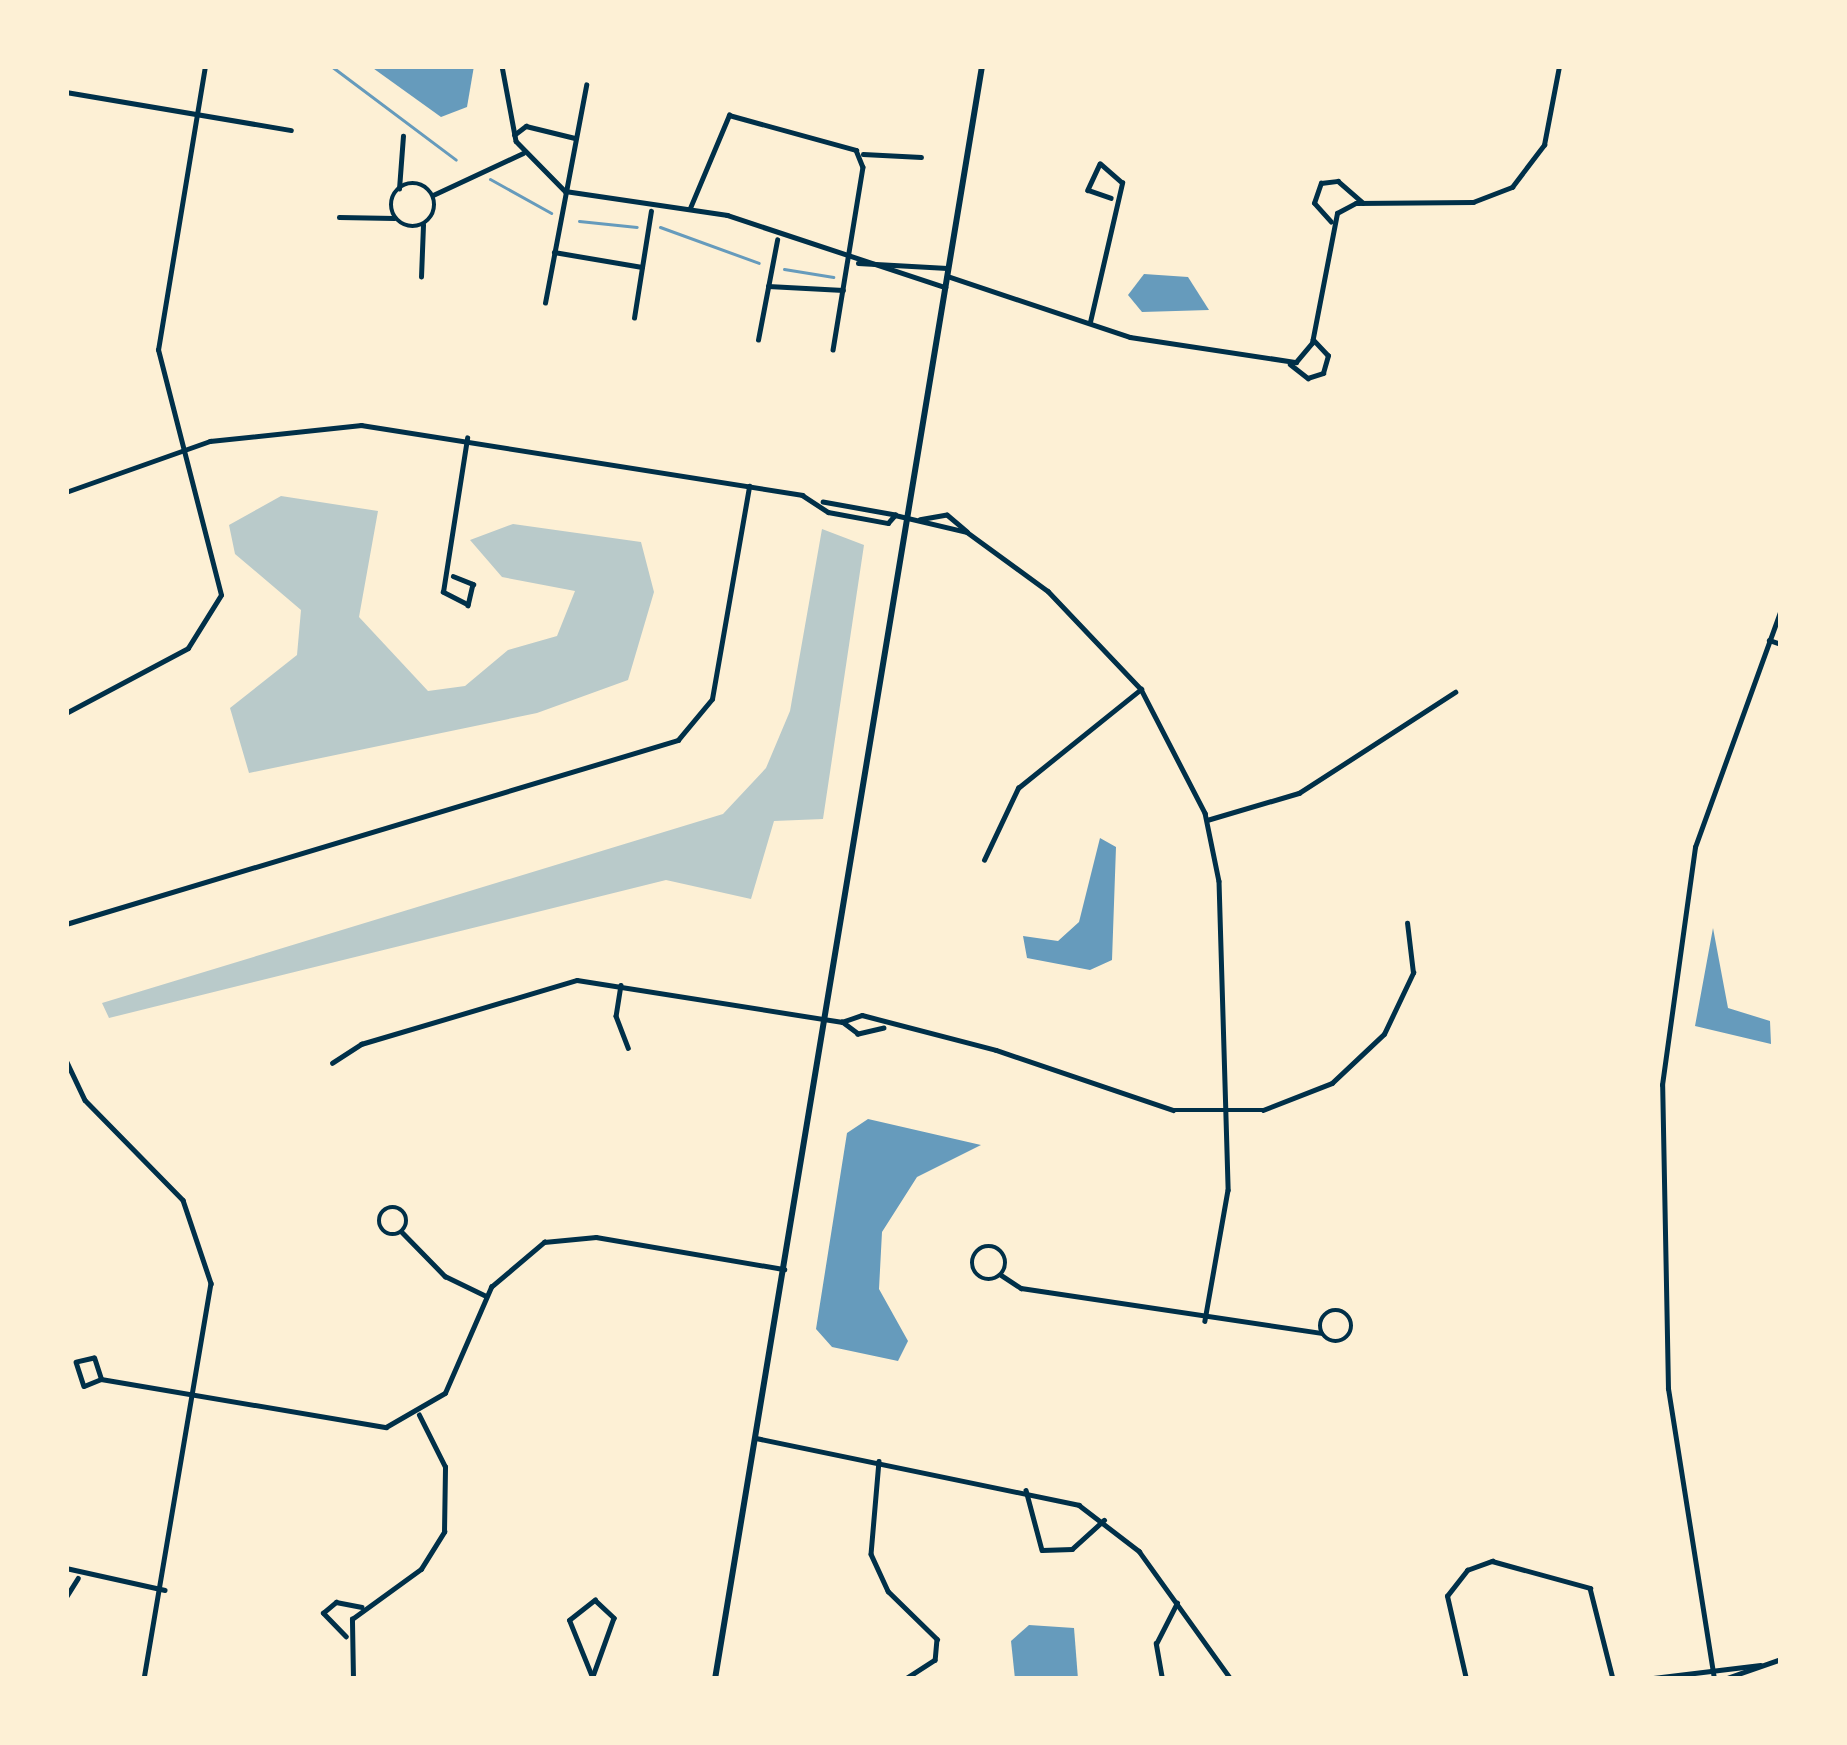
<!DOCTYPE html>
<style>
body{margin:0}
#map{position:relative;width:1847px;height:1745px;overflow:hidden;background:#fdf0d5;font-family:"Exo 2",sans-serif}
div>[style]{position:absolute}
.green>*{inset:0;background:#b9caca}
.water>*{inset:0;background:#669bbc}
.stream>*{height:3px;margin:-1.5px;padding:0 1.5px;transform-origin:1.5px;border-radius:1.5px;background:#669bbc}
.minor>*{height:4.5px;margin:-2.25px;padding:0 2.25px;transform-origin:2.25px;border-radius:2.25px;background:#003049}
.minor>.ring{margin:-2.25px;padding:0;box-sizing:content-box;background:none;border:4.5px solid #003049;border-radius:50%}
.tertiary>*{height:6px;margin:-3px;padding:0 3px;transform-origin:3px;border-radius:3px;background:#003049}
span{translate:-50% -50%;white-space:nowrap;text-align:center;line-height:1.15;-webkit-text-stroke:9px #fdf0d5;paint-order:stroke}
.frame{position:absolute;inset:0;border:69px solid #fdf0d5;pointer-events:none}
</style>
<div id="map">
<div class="green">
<div style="clip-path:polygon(281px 496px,378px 511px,359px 617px,428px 691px,465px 686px,508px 650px,557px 636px,575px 591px,502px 577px,470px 540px,513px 524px,641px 542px,654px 592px,628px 680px,537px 713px,249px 773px,230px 708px,297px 655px,301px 610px,235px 554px,229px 525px)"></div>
<div style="clip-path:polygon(822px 529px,864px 545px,823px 819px,774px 821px,751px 899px,666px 880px,109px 1018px,102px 1003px,723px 814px,766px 768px,790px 711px)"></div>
</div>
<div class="water">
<div style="clip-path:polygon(370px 66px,474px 66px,467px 107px,441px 117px)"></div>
<div style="clip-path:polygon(1144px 274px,1188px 277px,1209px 310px,1142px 312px,1128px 295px)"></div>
<div style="clip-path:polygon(1100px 838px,1116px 847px,1112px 960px,1090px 970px,1027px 958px,1023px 936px,1058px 941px,1079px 922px)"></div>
<div style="clip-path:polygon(1713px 928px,1728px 1008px,1770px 1021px,1771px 1044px,1695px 1026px)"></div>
<div style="clip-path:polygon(868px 1119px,981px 1145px,917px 1177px,882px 1232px,879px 1289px,908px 1341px,898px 1361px,832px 1347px,816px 1329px,847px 1133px)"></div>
<div style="clip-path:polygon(1029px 1625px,1074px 1628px,1078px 1679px,1015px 1679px,1011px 1641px)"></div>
</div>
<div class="stream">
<div style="left:331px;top:66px;width:156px;rotate:36.9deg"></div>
<div style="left:490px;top:179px;width:70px;rotate:29.1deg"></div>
<div style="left:579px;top:221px;width:58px;rotate:5.9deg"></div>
<div style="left:660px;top:227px;width:105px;rotate:20deg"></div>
<div style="left:784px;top:269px;width:50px;rotate:9.3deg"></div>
</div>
<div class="minor">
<div style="left:502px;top:66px;width:76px;rotate:79.4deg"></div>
<div style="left:516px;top:141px;width:70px;rotate:45.6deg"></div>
<div style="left:565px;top:191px;width:164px;rotate:8.4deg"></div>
<div style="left:727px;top:215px;width:230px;rotate:18.3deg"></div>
<div style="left:66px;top:92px;width:228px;rotate:9.6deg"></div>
<div style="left:514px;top:135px;width:15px;rotate:-37deg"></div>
<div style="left:526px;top:126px;width:50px;rotate:13.8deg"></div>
<div style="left:863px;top:154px;width:58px;rotate:3deg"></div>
<div class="ring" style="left:391px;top:183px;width:39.5px;height:39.5px"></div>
<div style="left:399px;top:189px;width:53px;rotate:-85.7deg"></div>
<div style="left:433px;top:195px;width:99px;rotate:-25deg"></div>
<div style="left:690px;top:208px;width:101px;rotate:-67.2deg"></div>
<div style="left:729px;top:115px;width:132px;rotate:15.4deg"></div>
<div style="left:856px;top:150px;width:18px;rotate:68deg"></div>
<div style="left:863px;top:167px;width:185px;rotate:99.3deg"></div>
<div style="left:339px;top:217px;width:55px;rotate:1deg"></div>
<div style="left:1331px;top:222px;width:25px;rotate:-132deg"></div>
<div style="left:1314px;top:203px;width:21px;rotate:-71deg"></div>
<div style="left:1321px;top:183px;width:17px;rotate:-7deg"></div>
<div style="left:1338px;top:181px;width:33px;rotate:41deg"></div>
<div style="left:554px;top:252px;width:89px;rotate:9.7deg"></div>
<div style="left:858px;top:263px;width:89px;rotate:3.2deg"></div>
<div style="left:947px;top:276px;width:193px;rotate:18.4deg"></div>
<div style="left:1130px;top:337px;width:168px;rotate:8.6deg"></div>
<div style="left:1296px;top:362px;width:25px;rotate:-50deg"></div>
<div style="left:1312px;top:343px;width:132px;rotate:-79.1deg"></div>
<div style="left:1337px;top:213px;width:21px;rotate:-28deg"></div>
<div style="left:1356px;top:203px;width:117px;rotate:-0.5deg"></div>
<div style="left:1473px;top:202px;width:42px;rotate:-21deg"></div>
<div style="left:1512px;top:187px;width:53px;rotate:-52.7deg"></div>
<div style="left:1544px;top:145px;width:80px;rotate:-79.2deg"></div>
<div style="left:421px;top:277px;width:52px;rotate:-87.8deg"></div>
<div style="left:768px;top:286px;width:75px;rotate:3.1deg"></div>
<div style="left:545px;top:303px;width:222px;rotate:-79.3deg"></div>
<div style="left:634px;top:318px;width:108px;rotate:-81deg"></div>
<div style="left:1090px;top:322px;width:143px;rotate:-77deg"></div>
<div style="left:1122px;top:183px;width:29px;rotate:-139deg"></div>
<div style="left:1100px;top:164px;width:29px;rotate:115deg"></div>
<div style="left:1088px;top:190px;width:24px;rotate:19deg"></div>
<div style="left:758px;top:340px;width:102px;rotate:-79.2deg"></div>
<div style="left:1290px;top:364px;width:23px;rotate:38deg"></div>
<div style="left:1308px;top:378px;width:16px;rotate:-18deg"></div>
<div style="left:1323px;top:373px;width:18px;rotate:-74deg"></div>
<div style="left:1328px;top:356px;width:22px;rotate:-133deg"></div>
<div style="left:66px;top:492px;width:153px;rotate:-19.5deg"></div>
<div style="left:210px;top:441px;width:152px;rotate:-6deg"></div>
<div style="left:361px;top:425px;width:447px;rotate:9deg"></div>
<div style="left:802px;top:495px;width:31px;rotate:33deg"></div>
<div style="left:828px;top:512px;width:61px;rotate:10.4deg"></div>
<div style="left:888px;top:523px;width:11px;rotate:-49deg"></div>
<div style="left:895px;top:515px;width:73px;rotate:-169.8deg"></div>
<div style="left:895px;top:515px;width:74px;rotate:13.3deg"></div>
<div style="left:967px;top:532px;width:26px;rotate:-140deg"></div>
<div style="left:947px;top:515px;width:27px;rotate:170deg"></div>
<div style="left:967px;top:532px;width:100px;rotate:36.1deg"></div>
<div style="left:1048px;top:591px;width:135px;rotate:46.5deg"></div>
<div style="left:1141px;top:689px;width:140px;rotate:62.7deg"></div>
<div style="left:1205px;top:813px;width:69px;rotate:78.4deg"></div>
<div style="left:1219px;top:881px;width:309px;rotate:88.3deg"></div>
<div style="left:1228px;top:1190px;width:133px;rotate:100deg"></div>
<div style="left:453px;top:576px;width:22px;rotate:22deg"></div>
<div style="left:473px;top:584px;width:22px;rotate:103deg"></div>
<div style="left:468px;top:605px;width:28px;rotate:-153deg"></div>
<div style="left:443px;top:592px;width:156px;rotate:-81.1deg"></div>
<div style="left:1769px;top:640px;width:13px;rotate:18deg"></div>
<div style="left:66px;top:713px;width:138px;rotate:-28deg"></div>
<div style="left:188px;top:648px;width:62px;rotate:-58.1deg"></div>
<div style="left:221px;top:595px;width:253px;rotate:-104.4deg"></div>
<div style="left:158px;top:350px;width:288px;rotate:-80.6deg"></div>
<div style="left:1207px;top:820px;width:96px;rotate:-16.4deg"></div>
<div style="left:1299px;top:793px;width:186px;rotate:-32.9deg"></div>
<div style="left:984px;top:860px;width:80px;rotate:-64.7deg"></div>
<div style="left:1018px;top:788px;width:158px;rotate:-38.8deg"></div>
<div style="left:66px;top:924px;width:639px;rotate:-16.73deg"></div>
<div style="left:678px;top:740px;width:53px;rotate:-50.3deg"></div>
<div style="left:712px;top:699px;width:216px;rotate:-80.1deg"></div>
<div style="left:621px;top:985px;width:31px;rotate:99deg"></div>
<div style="left:616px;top:1016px;width:34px;rotate:69deg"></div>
<div style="left:884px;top:1028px;width:27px;rotate:167deg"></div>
<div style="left:858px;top:1034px;width:20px;rotate:-143deg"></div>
<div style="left:842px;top:1022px;width:21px;rotate:-19deg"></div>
<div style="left:862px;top:1015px;width:138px;rotate:14.6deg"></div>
<div style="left:996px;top:1050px;width:187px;rotate:18.7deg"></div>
<div style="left:1173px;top:1110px;width:90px"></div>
<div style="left:1263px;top:1110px;width:74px;rotate:-21.4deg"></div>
<div style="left:1332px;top:1083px;width:71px;rotate:-43.3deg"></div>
<div style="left:1384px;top:1034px;width:68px;rotate:-64.6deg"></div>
<div style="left:1413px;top:973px;width:50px;rotate:-96.8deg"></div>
<div style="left:66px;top:1060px;width:44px;rotate:64.6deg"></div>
<div style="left:85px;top:1100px;width:140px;rotate:45.6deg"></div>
<div style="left:183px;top:1200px;width:88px;rotate:71.4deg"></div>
<div style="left:211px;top:1283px;width:402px;rotate:99.6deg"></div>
<div style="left:332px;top:1063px;width:35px;rotate:-33deg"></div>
<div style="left:361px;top:1044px;width:225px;rotate:-16.5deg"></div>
<div style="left:577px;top:980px;width:267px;rotate:9deg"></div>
<div class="ring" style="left:379px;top:1207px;width:23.5px;height:23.5px"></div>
<div style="left:402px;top:1232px;width:62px;rotate:45.7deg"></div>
<div style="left:445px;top:1276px;width:46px;rotate:26deg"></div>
<div class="ring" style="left:972px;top:1246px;width:29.5px;height:29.5px"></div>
<div style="left:1001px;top:1275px;width:24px;rotate:33deg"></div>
<div style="left:1021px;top:1288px;width:303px;rotate:8.5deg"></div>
<div class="ring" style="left:1320px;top:1310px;width:27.5px;height:27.5px"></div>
<div style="left:101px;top:1379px;width:22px;rotate:-108deg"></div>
<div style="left:94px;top:1358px;width:18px;rotate:167deg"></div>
<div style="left:76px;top:1362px;width:25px;rotate:72deg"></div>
<div style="left:84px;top:1386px;width:18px;rotate:-22deg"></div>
<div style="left:101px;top:1379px;width:289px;rotate:9.6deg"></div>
<div style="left:386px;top:1427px;width:68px;rotate:-30deg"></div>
<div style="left:445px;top:1393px;width:116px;rotate:-66.5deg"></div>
<div style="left:491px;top:1287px;width:70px;rotate:-40.3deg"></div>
<div style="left:544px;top:1242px;width:52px;rotate:-5.5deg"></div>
<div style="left:596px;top:1237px;width:191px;rotate:9.7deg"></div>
<div style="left:756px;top:1438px;width:330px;rotate:11.7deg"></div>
<div style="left:1079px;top:1505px;width:76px;rotate:37.5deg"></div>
<div style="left:1139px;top:1551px;width:158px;rotate:54.3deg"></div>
<div style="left:879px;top:1461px;width:93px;rotate:94.9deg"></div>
<div style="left:871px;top:1554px;width:41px;rotate:65.3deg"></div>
<div style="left:888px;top:1591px;width:69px;rotate:44.4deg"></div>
<div style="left:937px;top:1639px;width:21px;rotate:95deg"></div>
<div style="left:935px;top:1660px;width:35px;rotate:147deg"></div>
<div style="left:1026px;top:1490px;width:62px;rotate:75.1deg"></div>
<div style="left:1042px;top:1550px;width:30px;rotate:-2deg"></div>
<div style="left:1072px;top:1549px;width:43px;rotate:-42.2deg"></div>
<div style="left:66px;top:1568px;width:101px;rotate:12.5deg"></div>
<div style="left:66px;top:1597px;width:22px;rotate:-58deg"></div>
<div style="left:346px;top:1637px;width:33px;rotate:-134deg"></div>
<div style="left:323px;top:1613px;width:17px;rotate:-40deg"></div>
<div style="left:336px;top:1602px;width:26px;rotate:11deg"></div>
<div style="left:592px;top:1677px;width:61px;rotate:-112deg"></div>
<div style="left:569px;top:1620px;width:33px;rotate:-38deg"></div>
<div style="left:595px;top:1600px;width:26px;rotate:43deg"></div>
<div style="left:614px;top:1618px;width:65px;rotate:109.8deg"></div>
<div style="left:353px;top:1679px;width:60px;rotate:-91deg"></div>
<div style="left:352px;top:1619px;width:85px;rotate:-35.9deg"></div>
<div style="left:421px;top:1569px;width:44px;rotate:-58.1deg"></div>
<div style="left:444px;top:1532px;width:65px;rotate:-89.1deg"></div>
<div style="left:445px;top:1467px;width:58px;rotate:-116.6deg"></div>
<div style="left:851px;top:1679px;width:17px"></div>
<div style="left:1162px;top:1679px;width:36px;rotate:-100deg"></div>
<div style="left:1156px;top:1644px;width:46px;rotate:-62.9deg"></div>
<div style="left:1466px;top:1679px;width:85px;rotate:-102.9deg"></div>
<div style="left:1447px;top:1596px;width:33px;rotate:-52deg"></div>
<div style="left:1467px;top:1570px;width:27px;rotate:-20deg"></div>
<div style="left:1492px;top:1561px;width:102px;rotate:15.4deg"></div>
<div style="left:1590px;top:1588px;width:94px;rotate:75.8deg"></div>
<div style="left:1645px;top:1679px;width:116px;rotate:-6.9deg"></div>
<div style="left:1714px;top:1679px;width:294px;rotate:-99deg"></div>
<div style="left:1668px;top:1389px;width:304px;rotate:-91.1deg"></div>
<div style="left:1662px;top:1085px;width:240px;rotate:-82.1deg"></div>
<div style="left:1695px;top:847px;width:252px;rotate:-70.1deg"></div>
<div style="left:1724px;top:1679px;width:60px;rotate:-19.3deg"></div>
</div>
<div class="tertiary">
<div style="left:715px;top:1679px;width:1635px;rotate:-80.6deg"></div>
</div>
<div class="frame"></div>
</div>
